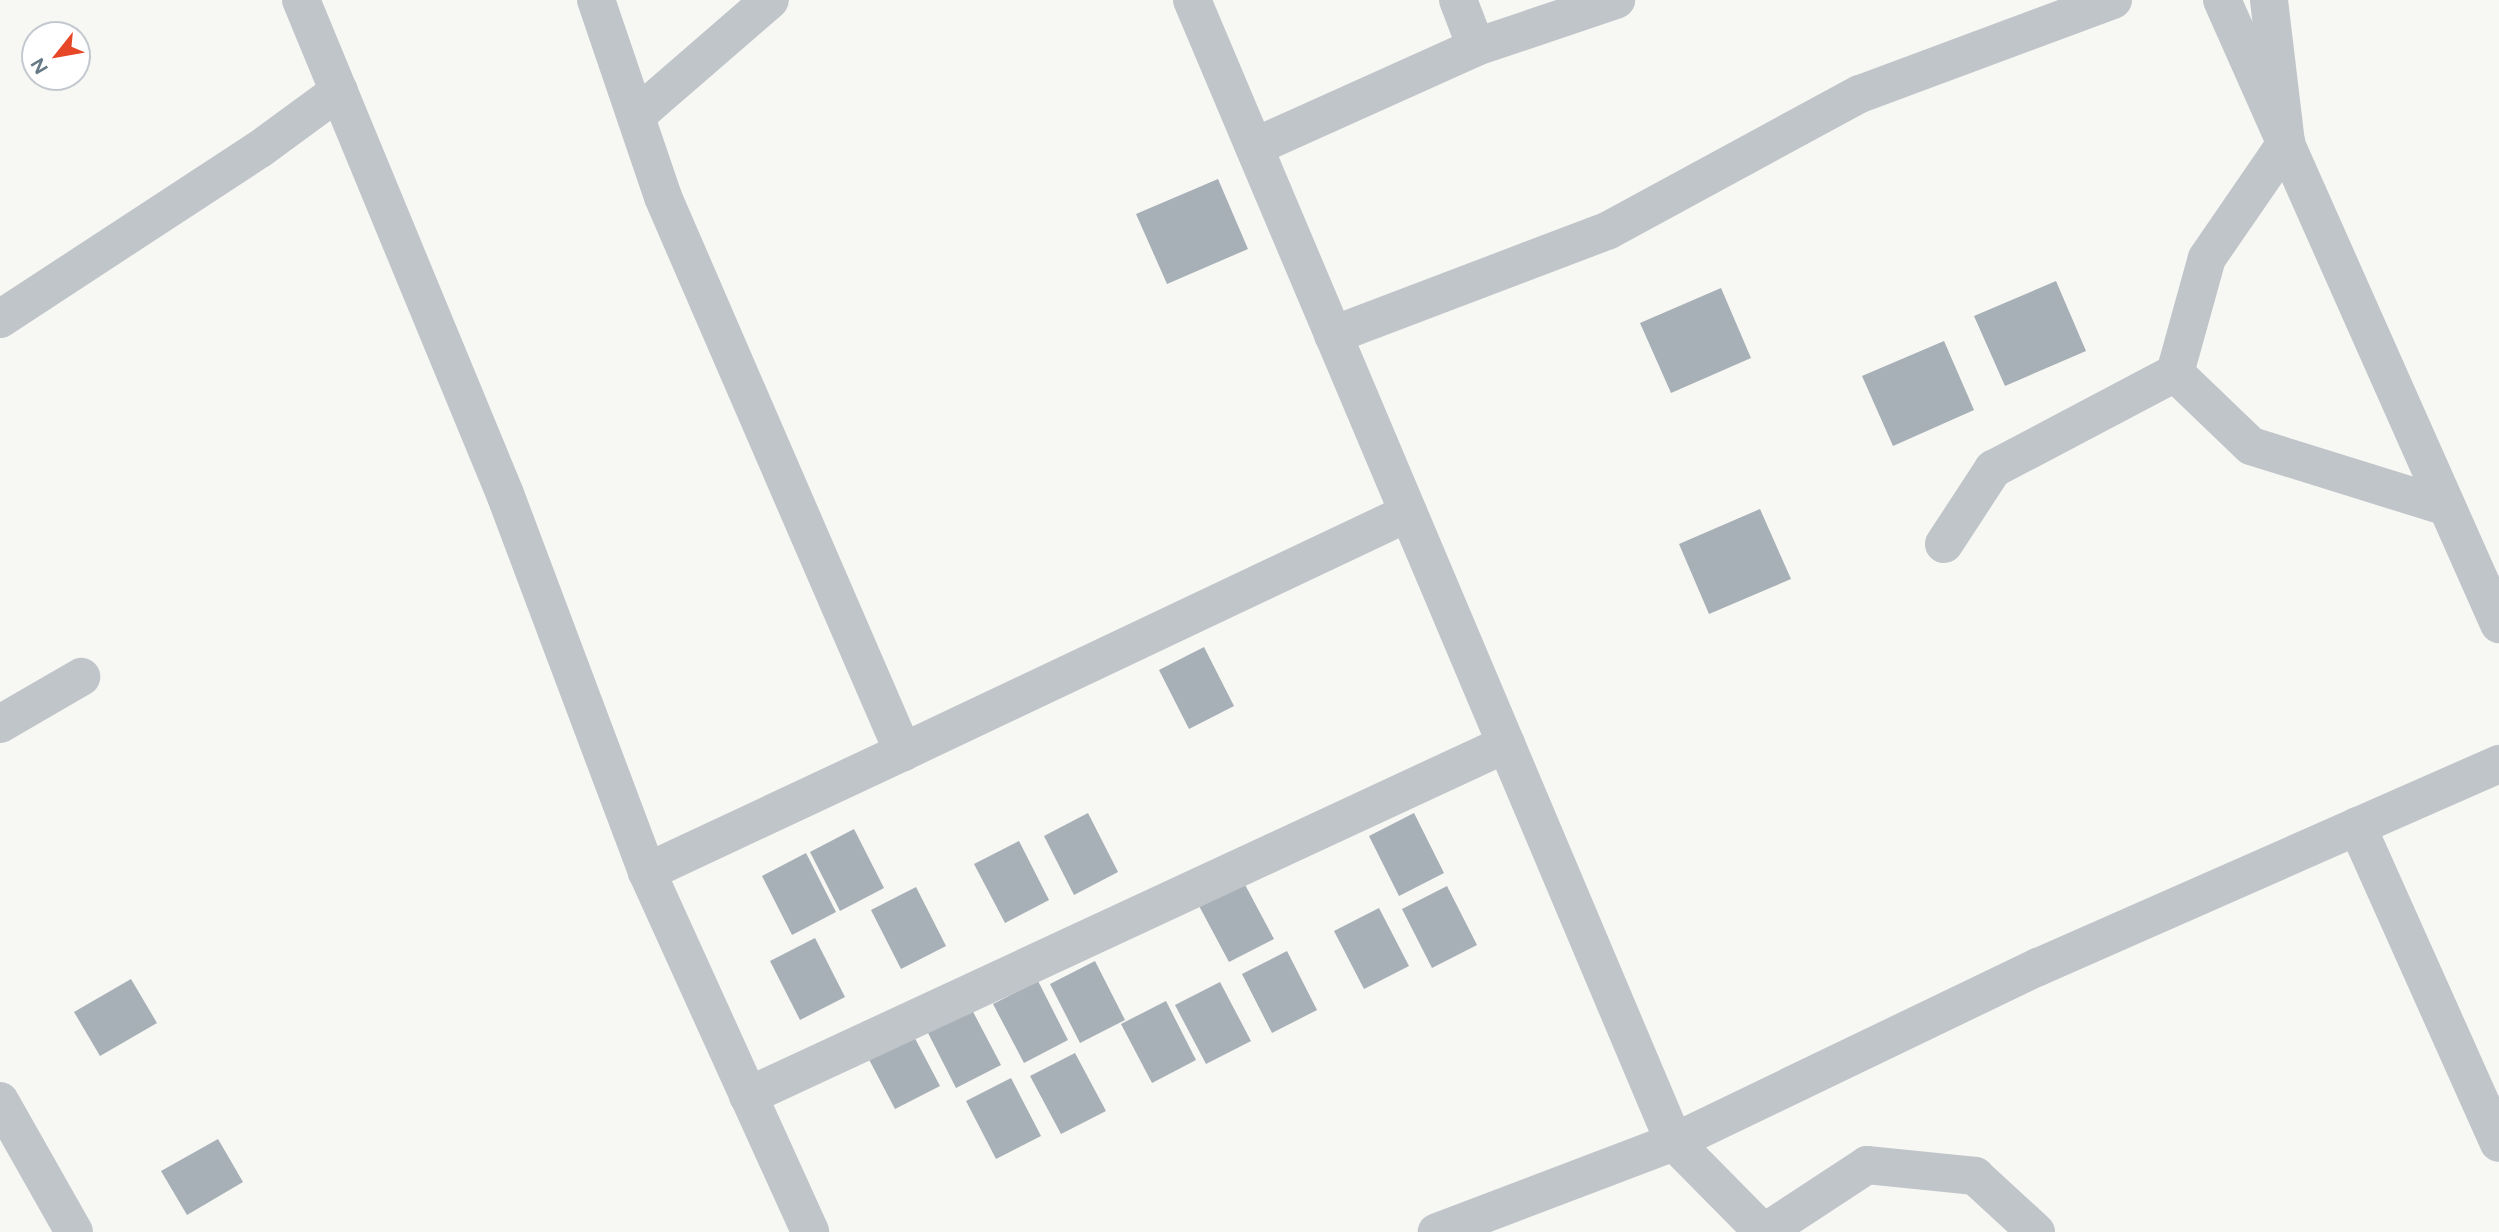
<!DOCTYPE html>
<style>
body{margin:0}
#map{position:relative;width:2499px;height:1232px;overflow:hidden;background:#f7f7f4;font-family:Figtree,sans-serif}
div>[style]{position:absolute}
.building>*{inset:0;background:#a7b0b6}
.minor>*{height:38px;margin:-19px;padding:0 19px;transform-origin:19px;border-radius:19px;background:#c0c5c9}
span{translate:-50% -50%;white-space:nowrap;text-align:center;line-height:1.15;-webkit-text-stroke:7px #fff;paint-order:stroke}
.north{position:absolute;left:21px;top:21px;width:70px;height:70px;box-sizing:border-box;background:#fff;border:2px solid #c2c9cf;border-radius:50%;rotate:239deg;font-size:19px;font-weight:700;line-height:28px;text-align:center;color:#667986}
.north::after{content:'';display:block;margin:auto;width:24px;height:32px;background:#e64726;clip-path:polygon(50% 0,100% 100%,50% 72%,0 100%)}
</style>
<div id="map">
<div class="building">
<div style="clip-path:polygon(1218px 179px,1248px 249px,1167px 284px,1136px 214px)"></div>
<div style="clip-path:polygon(2056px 281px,2086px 351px,2005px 386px,1974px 316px)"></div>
<div style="clip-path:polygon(1721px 288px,1751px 358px,1671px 393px,1640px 323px)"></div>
<div style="clip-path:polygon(1944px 341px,1974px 410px,1893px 446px,1862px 376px)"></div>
<div style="clip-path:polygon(1760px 509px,1791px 579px,1709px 614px,1679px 544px)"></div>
<div style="clip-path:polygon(1204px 647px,1234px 706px,1189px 729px,1159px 670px)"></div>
<div style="clip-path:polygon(1088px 813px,1118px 872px,1074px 895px,1044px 836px)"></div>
<div style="clip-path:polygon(1414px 813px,1444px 873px,1399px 896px,1369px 836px)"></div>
<div style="clip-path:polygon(854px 829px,884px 888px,840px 911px,810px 852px)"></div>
<div style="clip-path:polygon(1019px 841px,1049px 900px,1005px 923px,974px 864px)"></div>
<div style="clip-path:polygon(806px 853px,836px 912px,792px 935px,762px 876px)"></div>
<div style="clip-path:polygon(1243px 881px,1274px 939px,1229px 962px,1198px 904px)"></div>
<div style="clip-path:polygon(1447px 886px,1477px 945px,1432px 968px,1402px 909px)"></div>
<div style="clip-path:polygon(916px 887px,946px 946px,901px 969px,871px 910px)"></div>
<div style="clip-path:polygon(1379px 908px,1409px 966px,1364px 989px,1334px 931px)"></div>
<div style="clip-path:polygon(815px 938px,845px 997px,800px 1020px,770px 961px)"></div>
<div style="clip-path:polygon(1287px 951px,1317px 1010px,1272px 1033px,1242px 974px)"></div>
<div style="clip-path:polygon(1095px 961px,1125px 1020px,1080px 1043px,1050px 984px)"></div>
<div style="clip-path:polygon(131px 979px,157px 1023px,100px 1056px,74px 1012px)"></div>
<div style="clip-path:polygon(1038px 981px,1068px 1040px,1024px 1063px,993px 1004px)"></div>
<div style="clip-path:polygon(1220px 982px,1251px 1041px,1206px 1064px,1175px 1005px)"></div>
<div style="clip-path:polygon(1166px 1001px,1196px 1060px,1152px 1083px,1121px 1024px)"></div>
<div style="clip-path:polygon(970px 1006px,1001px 1065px,956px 1088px,926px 1029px)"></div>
<div style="clip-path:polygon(909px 1027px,940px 1086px,895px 1109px,864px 1050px)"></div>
<div style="clip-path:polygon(1075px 1053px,1106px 1111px,1061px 1134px,1030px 1076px)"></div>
<div style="clip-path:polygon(1011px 1078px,1041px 1136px,996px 1159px,966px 1101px)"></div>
<div style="clip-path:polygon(218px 1139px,243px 1182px,187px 1215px,161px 1171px)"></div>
</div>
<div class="minor">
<div style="left:301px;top:0;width:534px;rotate:67.56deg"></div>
<div style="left:505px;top:494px;width:404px;rotate:69.4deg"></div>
<div style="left:596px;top:0;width:208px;rotate:71.2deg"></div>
<div style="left:663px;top:197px;width:605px;rotate:66.61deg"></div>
<div style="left:903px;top:752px;width:283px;rotate:154.9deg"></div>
<div style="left:647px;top:872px;width:395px;rotate:65.6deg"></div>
<div style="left:1192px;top:0;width:1240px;rotate:67.12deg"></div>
<div style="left:1674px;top:1142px;width:254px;rotate:159.2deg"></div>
<div style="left:1458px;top:0;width:50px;rotate:69deg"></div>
<div style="left:2222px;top:0;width:683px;rotate:66.06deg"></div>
<div style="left:636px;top:116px;width:177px;rotate:-40.9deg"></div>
<div style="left:1254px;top:147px;width:243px;rotate:-24.2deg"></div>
<div style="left:1476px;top:47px;width:148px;rotate:-18.6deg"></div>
<div style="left:0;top:319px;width:311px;rotate:-33.2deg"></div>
<div style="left:260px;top:149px;width:98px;rotate:-36.3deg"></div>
<div style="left:1333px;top:335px;width:295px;rotate:-20.8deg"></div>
<div style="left:1609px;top:230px;width:285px;rotate:-28.5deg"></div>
<div style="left:1860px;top:94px;width:270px;rotate:-20.4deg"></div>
<div style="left:2175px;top:373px;width:119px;rotate:-74.5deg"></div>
<div style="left:2207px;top:258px;width:140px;rotate:-55.5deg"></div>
<div style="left:2286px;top:143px;width:144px;rotate:-96.8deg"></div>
<div style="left:1944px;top:544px;width:90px;rotate:-56.8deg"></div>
<div style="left:1993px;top:469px;width:206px;rotate:-27.8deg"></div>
<div style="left:2175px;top:373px;width:105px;rotate:43.8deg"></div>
<div style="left:2251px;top:446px;width:205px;rotate:17.3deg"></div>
<div style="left:0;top:724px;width:94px;rotate:-30.1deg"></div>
<div style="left:903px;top:752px;width:559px;rotate:-25.33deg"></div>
<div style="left:2357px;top:826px;width:347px;rotate:65.9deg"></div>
<div style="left:748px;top:1096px;width:836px;rotate:-24.91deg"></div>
<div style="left:0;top:1101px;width:150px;rotate:60.5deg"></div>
<div style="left:1763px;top:1232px;width:127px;rotate:-134.7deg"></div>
<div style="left:1674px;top:1142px;width:404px;rotate:-25.7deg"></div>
<div style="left:2038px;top:967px;width:504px;rotate:-23.77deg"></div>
<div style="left:1765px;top:1232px;width:122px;rotate:-33.3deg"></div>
<div style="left:1867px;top:1165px;width:109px;rotate:5.8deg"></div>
<div style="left:1975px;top:1176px;width:83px;rotate:42.6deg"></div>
</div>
<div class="north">N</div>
</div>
